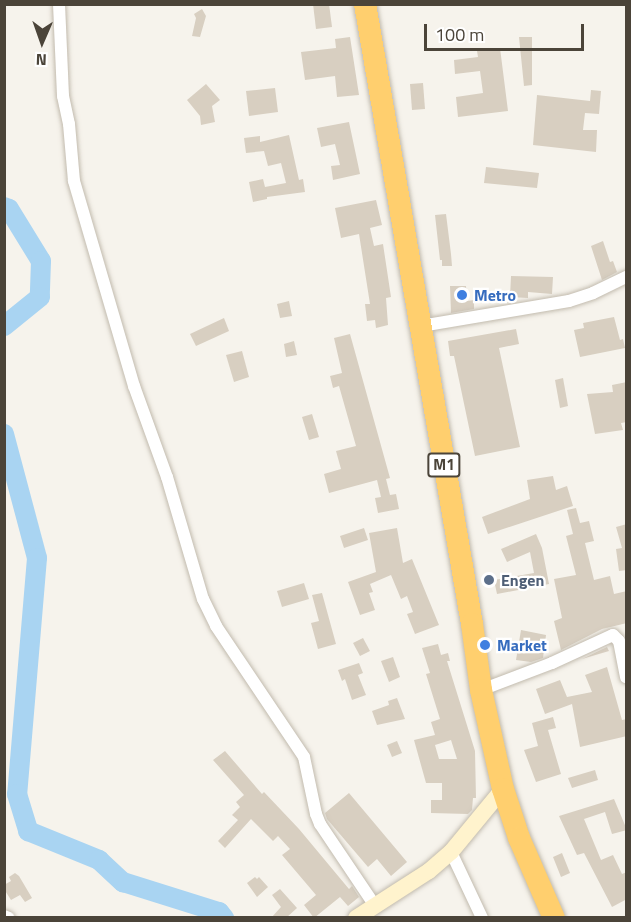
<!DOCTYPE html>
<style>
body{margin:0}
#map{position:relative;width:631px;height:922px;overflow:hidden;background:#f6f3ec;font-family:"Titillium Web",sans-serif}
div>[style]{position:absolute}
.river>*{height:20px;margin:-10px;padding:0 10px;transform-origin:10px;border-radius:10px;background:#a9d4f2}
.building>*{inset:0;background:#d8cfc1}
.roads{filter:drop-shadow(0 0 2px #c2bbae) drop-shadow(0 0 2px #c2bbae)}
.street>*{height:12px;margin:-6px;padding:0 6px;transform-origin:6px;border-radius:6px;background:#fff}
.secondary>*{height:16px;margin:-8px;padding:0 8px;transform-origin:8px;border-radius:8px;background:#fff3cd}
.highway>*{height:22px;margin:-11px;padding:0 11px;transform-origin:11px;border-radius:11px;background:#ffcf6e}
.dots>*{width:16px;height:16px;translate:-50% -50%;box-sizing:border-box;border:3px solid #fff;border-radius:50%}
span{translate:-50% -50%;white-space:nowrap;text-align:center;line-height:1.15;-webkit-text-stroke:4.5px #fff;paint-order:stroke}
.shield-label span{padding:2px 4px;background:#fff;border:2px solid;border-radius:4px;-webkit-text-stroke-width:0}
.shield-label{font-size:15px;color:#4b4439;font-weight:700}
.shop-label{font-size:16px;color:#366cbe;font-weight:700}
.left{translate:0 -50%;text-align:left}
.service-label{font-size:16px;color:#4e5e75;font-weight:700}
.frame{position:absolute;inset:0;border:6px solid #4b4439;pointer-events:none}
.north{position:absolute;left:12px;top:12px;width:60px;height:60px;-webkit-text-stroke:4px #fff;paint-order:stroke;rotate:182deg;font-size:16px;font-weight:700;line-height:24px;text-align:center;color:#4b4439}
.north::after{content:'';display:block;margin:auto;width:21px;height:27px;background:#4b4439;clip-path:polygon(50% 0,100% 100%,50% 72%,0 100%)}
.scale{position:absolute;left:424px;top:24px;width:160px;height:27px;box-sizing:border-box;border:3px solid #4b4439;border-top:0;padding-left:8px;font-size:18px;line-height:21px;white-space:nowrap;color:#4b4439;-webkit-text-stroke:4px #fff;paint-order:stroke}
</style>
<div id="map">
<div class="river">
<div style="left:4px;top:207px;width:5px;rotate:22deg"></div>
<div style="left:9px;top:209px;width:61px;rotate:58.4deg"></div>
<div style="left:41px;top:261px;width:36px;rotate:92deg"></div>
<div style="left:40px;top:297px;width:46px;rotate:141.1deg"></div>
<div style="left:4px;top:434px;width:128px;rotate:75.1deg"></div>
<div style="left:37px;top:558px;width:237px;rotate:94.8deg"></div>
<div style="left:17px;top:794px;width:39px;rotate:73deg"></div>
<div style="left:28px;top:831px;width:77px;rotate:22.2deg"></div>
<div style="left:99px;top:860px;width:33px;rotate:43deg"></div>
<div style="left:123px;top:882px;width:101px;rotate:17.4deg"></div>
<div style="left:219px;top:912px;width:8px;rotate:50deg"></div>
</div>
<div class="building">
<div style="clip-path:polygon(313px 4px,329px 4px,332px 27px,316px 29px)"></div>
<div style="clip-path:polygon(202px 9px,206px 16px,200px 37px,192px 36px,196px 18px,194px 14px)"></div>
<div style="clip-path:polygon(350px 37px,359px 95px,337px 97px,335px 76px,305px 80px,301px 52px,336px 48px,335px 39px)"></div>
<div style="clip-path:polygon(519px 37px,532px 37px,532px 85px,524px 86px)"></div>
<div style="clip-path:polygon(500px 48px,508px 111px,458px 117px,456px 97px,483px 93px,480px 71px,455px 74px,454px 60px,478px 57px,477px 51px)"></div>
<div style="clip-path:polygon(423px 83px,425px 109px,412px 110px,410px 84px)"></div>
<div style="clip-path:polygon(206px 84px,220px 100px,212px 106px,215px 122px,201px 125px,200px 116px,187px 100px)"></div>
<div style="clip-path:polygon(275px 88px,278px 112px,249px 116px,246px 91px)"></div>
<div style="clip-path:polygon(591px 90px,601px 91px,599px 114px,585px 113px,583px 130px,597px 130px,596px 152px,533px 145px,537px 95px,590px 101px)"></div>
<div style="clip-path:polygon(349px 122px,360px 174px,333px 180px,331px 166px,340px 165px,335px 144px,321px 147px,317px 128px)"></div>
<div style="clip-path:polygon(289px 135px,299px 180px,303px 179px,305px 192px,267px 197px,267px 199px,253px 202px,249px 182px,263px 179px,265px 187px,286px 183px,281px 163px,268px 166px,264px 151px,246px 153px,244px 138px,260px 136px,260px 142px)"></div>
<div style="clip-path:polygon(486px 167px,539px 173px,537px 188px,484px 183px)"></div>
<div style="clip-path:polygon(376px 200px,382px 225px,370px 228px,374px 246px,383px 244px,391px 297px,386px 298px,388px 325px,376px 328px,375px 320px,367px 321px,365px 304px,370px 304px,359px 234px,341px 238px,335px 208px)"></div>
<div style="clip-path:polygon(446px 214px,451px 254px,452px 266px,442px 266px,442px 260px,440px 260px,435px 215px)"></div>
<div style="clip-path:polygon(603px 241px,610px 262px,613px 261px,617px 272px,602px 280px,591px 246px)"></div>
<div style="clip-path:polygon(511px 276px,553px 277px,552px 294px,528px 292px,528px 298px,510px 297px)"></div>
<div style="clip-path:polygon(450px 286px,466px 286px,467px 301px,474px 300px,474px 309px,451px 313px)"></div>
<div style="clip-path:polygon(289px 301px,292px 316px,280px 318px,277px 304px)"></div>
<div style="clip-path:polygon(614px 317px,620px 340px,623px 339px,625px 348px,580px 357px,574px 330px,584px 328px,583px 323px)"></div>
<div style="clip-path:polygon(224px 318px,229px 331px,196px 346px,190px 334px)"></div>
<div style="clip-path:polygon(516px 329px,519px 344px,499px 348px,520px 447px,475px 456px,454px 356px,450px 356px,448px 341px)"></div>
<div style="clip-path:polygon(350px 334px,390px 478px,386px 479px,390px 495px,396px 494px,399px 509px,378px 513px,375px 498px,381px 497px,377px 480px,329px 493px,324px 474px,341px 469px,336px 451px,356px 446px,339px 386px,333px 388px,330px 376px,342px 373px,334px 338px)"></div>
<div style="clip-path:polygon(294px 341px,297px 355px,286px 357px,284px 344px)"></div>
<div style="clip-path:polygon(242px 351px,249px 377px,234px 382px,226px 355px)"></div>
<div style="clip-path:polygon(563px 378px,568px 406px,560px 408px,555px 380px)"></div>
<div style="clip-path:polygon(627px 382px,627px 422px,621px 423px,623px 430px,595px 434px,587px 394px,613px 392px,612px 385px)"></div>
<div style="clip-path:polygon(312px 414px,319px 437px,309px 440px,302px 417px)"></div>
<div style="clip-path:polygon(553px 476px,556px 490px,567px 486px,573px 506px,488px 534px,482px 517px,530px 499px,527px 480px)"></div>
<div style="clip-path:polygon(576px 508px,580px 523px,589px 521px,594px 541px,585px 543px,594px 580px,610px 576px,614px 594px,627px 591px,627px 623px,602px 629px,561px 650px,554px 621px,562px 618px,554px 579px,576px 575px,566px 536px,573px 534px,567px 510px)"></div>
<div style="clip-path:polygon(627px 524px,627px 570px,619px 571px,616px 549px,622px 548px,616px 527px)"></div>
<div style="clip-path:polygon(364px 528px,368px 540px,344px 548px,340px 536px)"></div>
<div style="clip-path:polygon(397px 528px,403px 563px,412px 559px,439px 625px,415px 634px,407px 614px,413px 612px,407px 596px,401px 599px,391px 575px,370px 584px,373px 592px,369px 593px,375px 610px,360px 615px,348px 582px,376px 572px,369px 533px)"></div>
<div style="clip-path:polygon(536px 534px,542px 548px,549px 584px,497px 594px,494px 580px,534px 573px,530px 552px,507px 562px,501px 549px)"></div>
<div style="clip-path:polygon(304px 583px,309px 599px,282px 607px,277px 591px)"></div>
<div style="clip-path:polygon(322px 593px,336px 644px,318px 649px,311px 623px,319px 621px,312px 595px)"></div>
<div style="clip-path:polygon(521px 630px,546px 635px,543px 658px,531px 662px,516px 660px)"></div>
<div style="clip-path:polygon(363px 638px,370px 651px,360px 656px,353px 643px)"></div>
<div style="clip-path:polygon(evenodd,438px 644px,441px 655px,448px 653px,450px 661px,447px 661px,475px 751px,476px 798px,473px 798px,472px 810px,468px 814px,431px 813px,431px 800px,442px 800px,442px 783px,426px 783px,414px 740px,435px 735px,431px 722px,440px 719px,426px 674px,430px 673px,422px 648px,438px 644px,451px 740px,457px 759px,439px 759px,435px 745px,451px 740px)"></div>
<div style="clip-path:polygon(607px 647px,609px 651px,582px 659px)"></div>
<div style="clip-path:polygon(393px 657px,400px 677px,389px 682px,381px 661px)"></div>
<div style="clip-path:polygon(359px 663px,363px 673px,358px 675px,366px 695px,352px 700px,345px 679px,342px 681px,338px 670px)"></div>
<div style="clip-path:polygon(607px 667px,622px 720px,627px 719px,627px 736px,580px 747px,572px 704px,545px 714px,536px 689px,560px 680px,567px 697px,592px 692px,585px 675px)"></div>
<div style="clip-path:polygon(397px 698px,405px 719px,377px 725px,372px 711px,389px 705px,388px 701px)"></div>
<div style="clip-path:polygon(553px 717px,556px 728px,548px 730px,561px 774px,536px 782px,524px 750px,538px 746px,532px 723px)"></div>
<div style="clip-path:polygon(397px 741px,402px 753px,392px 757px,387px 745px)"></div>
<div style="clip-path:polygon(225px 751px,262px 794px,264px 792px,299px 829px,349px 889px,352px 886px,359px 897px,348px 906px,340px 897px,314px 918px,304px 905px,316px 895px,282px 855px,290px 849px,278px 836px,273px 841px,251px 819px,225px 848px,218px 841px,238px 820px,232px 815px,240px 807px,236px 802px,244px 795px,213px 760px)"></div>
<div style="clip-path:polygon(595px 770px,598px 780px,572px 788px,568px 778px)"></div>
<div style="clip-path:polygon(349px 793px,407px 862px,391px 876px,377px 859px,368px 867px,327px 819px,325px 813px)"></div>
<div style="clip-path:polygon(614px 799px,627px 830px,612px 834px,605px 812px,584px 819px,601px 860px,613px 855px,622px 874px,627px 872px,627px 899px,612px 907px,584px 853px,577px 855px,559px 816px)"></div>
<div style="clip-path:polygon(562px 853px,570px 873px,561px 877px,553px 857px)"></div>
<div style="clip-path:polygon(15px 873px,19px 876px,32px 898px,25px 902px,20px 895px,11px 900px,4px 889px,4px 885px,11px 881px,9px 877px)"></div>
<div style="clip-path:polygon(255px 877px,257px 879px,259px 877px,268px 887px,257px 897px,247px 883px)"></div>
<div style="clip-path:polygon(280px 889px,297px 908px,286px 918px,271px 918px,281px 907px,272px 895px)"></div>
</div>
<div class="roads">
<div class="street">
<div style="left:59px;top:4px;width:92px;rotate:87.5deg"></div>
<div style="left:63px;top:96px;width:29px;rotate:78deg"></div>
<div style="left:69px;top:124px;width:57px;rotate:85deg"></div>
<div style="left:74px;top:181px;width:214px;rotate:73.7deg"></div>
<div style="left:134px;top:386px;width:97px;rotate:70.1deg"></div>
<div style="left:167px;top:477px;width:127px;rotate:73.6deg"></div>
<div style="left:203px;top:599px;width:30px;rotate:64deg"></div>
<div style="left:216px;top:626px;width:158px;rotate:56.1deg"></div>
<div style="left:304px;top:757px;width:58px;rotate:78.1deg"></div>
<div style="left:316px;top:814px;width:11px;rotate:68deg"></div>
<div style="left:320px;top:824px;width:99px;rotate:56.1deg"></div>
<div style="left:421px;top:326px;width:150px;rotate:-9.6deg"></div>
<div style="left:569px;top:301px;width:25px;rotate:-18deg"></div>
<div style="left:593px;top:293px;width:37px;rotate:-26deg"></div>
<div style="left:481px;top:690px;width:76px;rotate:-20.8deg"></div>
<div style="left:552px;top:663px;width:67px;rotate:-24.7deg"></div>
<div style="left:613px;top:635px;width:8px;rotate:45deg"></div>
<div style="left:619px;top:641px;width:37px;rotate:79deg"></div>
<div style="left:451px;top:852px;width:73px;rotate:64.8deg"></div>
<div style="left:4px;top:916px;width:5px;rotate:22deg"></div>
</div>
<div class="secondary">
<div style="left:356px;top:918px;width:87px;rotate:-32.8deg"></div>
<div style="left:429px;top:871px;width:29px;rotate:-41deg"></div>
<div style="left:451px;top:852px;width:82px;rotate:-50.5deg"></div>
</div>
<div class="highway">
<div style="left:365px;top:4px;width:629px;rotate:80.21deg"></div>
<div style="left:472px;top:624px;width:67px;rotate:82.2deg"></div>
<div style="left:481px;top:690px;width:101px;rotate:77.5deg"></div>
<div style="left:503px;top:789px;width:52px;rotate:71.9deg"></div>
<div style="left:519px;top:838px;width:87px;rotate:66.4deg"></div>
</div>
</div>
<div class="dots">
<div style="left:462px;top:295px;background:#3f7fe0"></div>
<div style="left:489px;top:580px;background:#5c6f8a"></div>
<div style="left:485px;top:645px;background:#3f7fe0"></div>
</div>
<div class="shield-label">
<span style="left:444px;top:465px">M1</span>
</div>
<div class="shop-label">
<span class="left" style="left:474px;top:295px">Metro</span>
<span class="left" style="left:497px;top:645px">Market</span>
</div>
<div class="service-label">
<span class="left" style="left:501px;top:580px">Engen</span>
</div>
<div class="frame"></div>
<div class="north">N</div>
<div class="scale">100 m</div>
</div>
